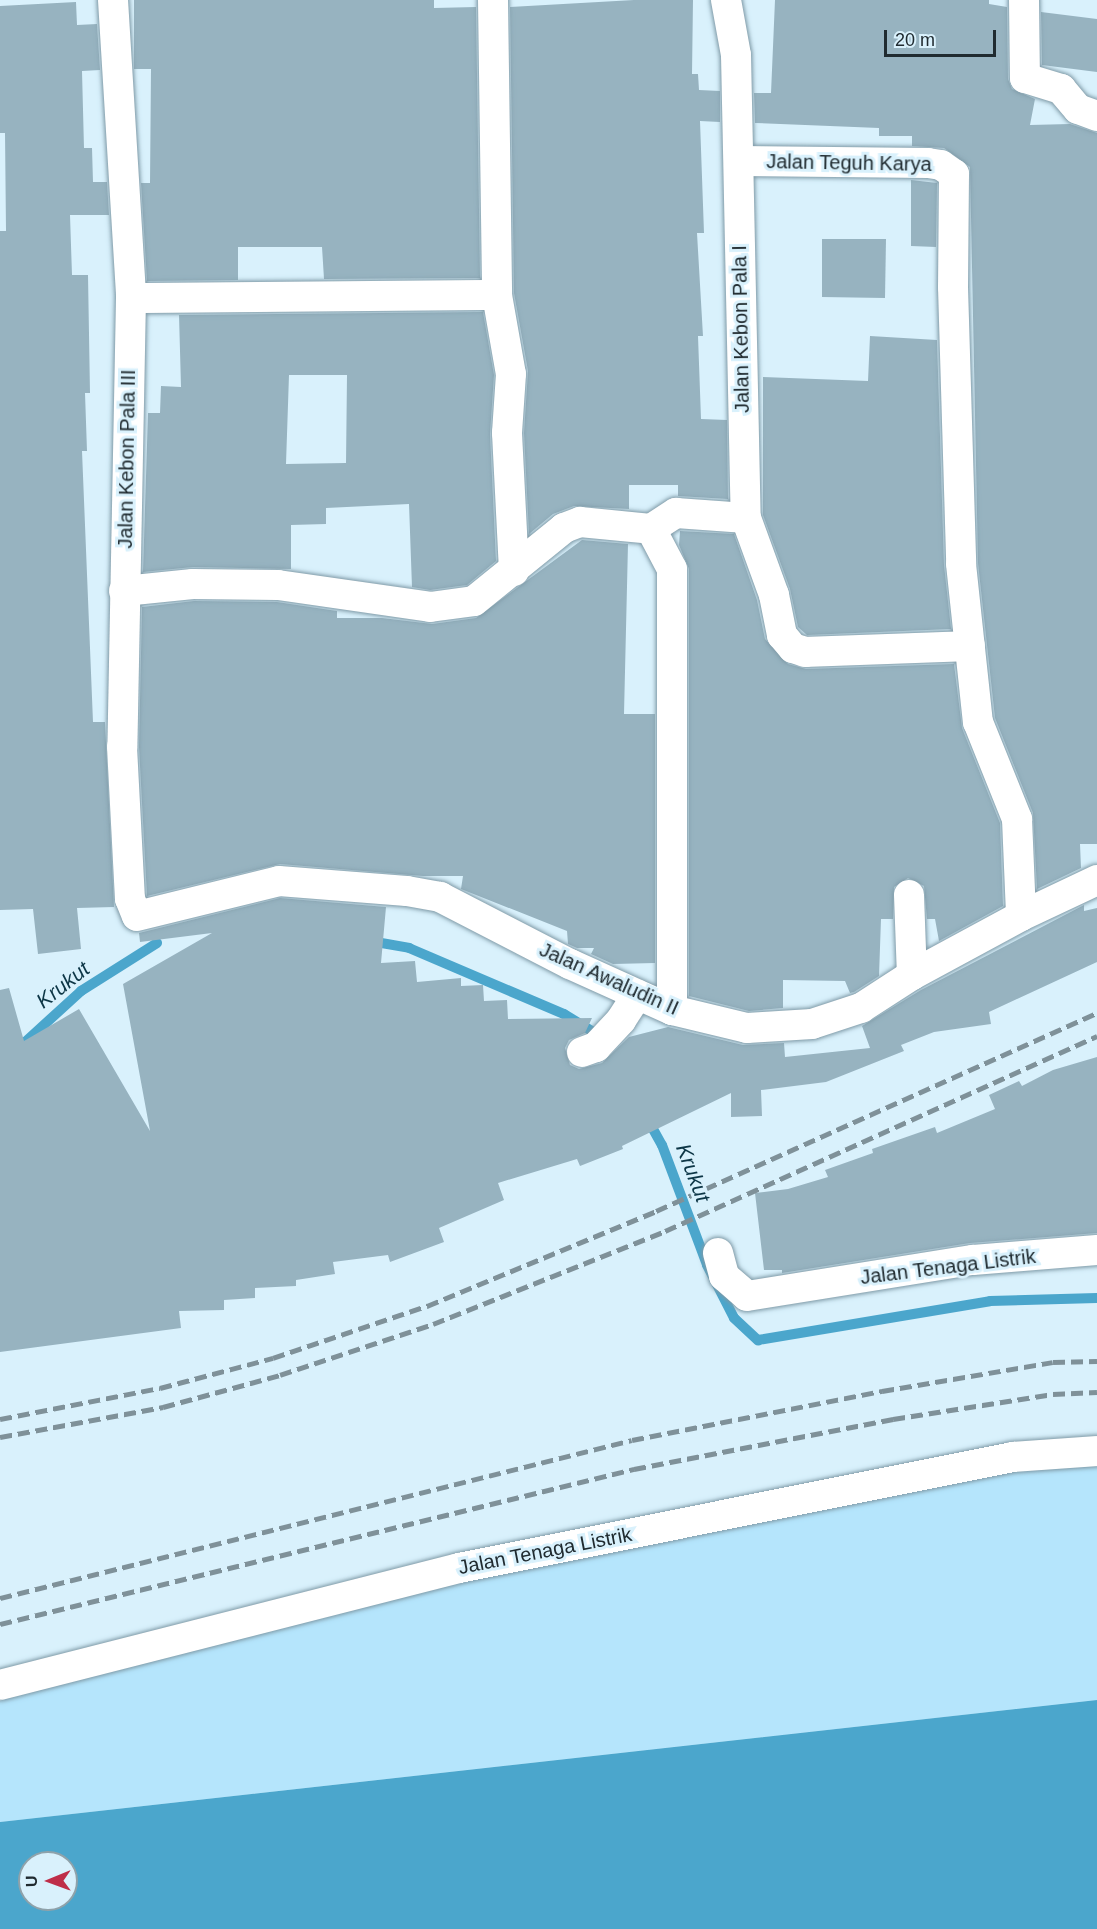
<!DOCTYPE html>
<style>
body{margin:0}
#map{position:relative;width:1097px;height:1929px;overflow:hidden;background:#d9f1fc;font-family:Helvetica,sans-serif}
div>[style]{position:absolute}
.green>*{inset:0;background:#b5e5fc}
.water>*{inset:0;background:#4ba6cc}
.stream>*{height:10px;margin:-5px;padding:0 5px;transform-origin:5px;border-radius:5px;background:#4ba6cc}
.building>*{inset:0;background:#97b3c0}
.roads{filter:drop-shadow(0 0 2px #7f9aa7) drop-shadow(0 0 2px #7f9aa7)}
.minor>*{height:30px;margin:-15px;padding:0 15px;transform-origin:15px;border-radius:15px;background:#fff}
.rail>*{height:4.5px;margin-top:-2.25px;transform-origin:0;background:repeating-linear-gradient(90deg,#7f9199 0 12px,transparent 0 18px)}
span{translate:-50% -50%;white-space:nowrap;text-align:center;line-height:1.15;-webkit-text-stroke:6px #d9f1fc;paint-order:stroke}
.street-label{font-size:20px;color:#202b30}
.water-label{font-size:21px;color:#0d3646;font-style:italic}
.north{position:absolute;left:18px;top:1851px;width:60px;height:60px;box-sizing:border-box;background:#d9f1fc;border:2px solid #8fa2aa;border-radius:50%;rotate:269deg;font-size:16px;font-weight:700;line-height:24px;text-align:center;color:#202b30}
.north::after{content:'';display:block;margin:auto;width:21px;height:27px;background:#be2e49;clip-path:polygon(50% 0,100% 100%,50% 72%,0 100%)}
.scale{position:absolute;left:884px;top:30px;width:112px;height:27px;box-sizing:border-box;border:3px solid #202b30;border-top:0;padding-left:8px;font-size:18px;line-height:21px;white-space:nowrap;color:#202b30;-webkit-text-stroke:4px #d9f1fc;paint-order:stroke}
</style>
<div id="map">
<div class="green">
<div style="clip-path:polygon(1097px 1450px,1097px 1700px,0 1822px,0 1681px,937px 1462px)"></div>
</div>
<div class="water">
<div style="clip-path:polygon(evenodd,1097px 1700px,1097px 1929px,0 1929px,0 1822px,1097px 1700px,30px 1863px,66px 1863px,66px 1899px,30px 1899px,30px 1863px)"></div>
</div>
<div class="stream">
<div style="left:370px;top:941px;width:40px;rotate:10deg"></div>
<div style="left:409px;top:948px;width:168px;rotate:23.1deg"></div>
<div style="left:564px;top:1014px;width:46px;rotate:31.6deg"></div>
<div style="left:0;top:1065px;width:110px;rotate:-42.4deg"></div>
<div style="left:81px;top:991px;width:90px;rotate:-32.3deg"></div>
<div style="left:648px;top:1120px;width:29px;rotate:61deg"></div>
<div style="left:662px;top:1145px;width:128px;rotate:69.4deg"></div>
<div style="left:707px;top:1265px;width:59px;rotate:63deg"></div>
<div style="left:734px;top:1318px;width:33px;rotate:43deg"></div>
<div style="left:758px;top:1340px;width:235px;rotate:-9.5deg"></div>
<div style="left:990px;top:1301px;width:107px;rotate:-1.6deg"></div>
</div>
<div class="building">
<div style="clip-path:polygon(134px 0,434px 0,434px 8px,476px 7px,480px 278px,324px 279px,322px 247px,238px 247px,238px 280px,147px 281px,141px 183px,150px 183px,151px 69px,134px 69px)"></div>
<div style="clip-path:polygon(634px 0,693px 0,692px 74px,698px 74px,699px 90px,720px 91px,720px 122px,700px 121px,704px 233px,697px 233px,703px 336px,698px 336px,701px 419px,727px 420px,728px 499px,678px 496px,678px 485px,629px 485px,629px 509px,574px 506px,553px 514px,529px 534px,524px 433px,528px 371px,514px 293px,510px 7px)"></div>
<div style="clip-path:polygon(775px 0,989px 0,989px 4px,1007px 7px,1008px 79px,1012px 89px,1035px 99px,1030px 125px,1070px 124px,1097px 133px,1097px 844px,1080px 844px,1081px 868px,1037px 889px,1033px 813px,995px 718px,978px 563px,970px 167px,944px 148px,912px 146px,912px 136px,879px 136px,879px 128px,755px 123px,754px 93px,771px 93px)"></div>
<div style="clip-path:polygon(76px 2px,77px 25px,97px 24px,100px 70px,82px 71px,84px 148px,92px 148px,93px 182px,107px 182px,109px 215px,70px 215px,72px 275px,88px 275px,90px 393px,85px 393px,87px 451px,82px 451px,93px 722px,105px 722px,114px 907px,77px 908px,81px 949px,38px 954px,33px 909px,0 910px,0 231px,6px 231px,5px 133px,0 133px,0 6px)"></div>
<div style="clip-path:polygon(1041px 12px,1097px 19px,1097px 72px,1042px 65px)"></div>
<div style="clip-path:polygon(911px 180px,937px 183px,936px 247px,911px 246px)"></div>
<div style="clip-path:polygon(822px 239px,886px 239px,885px 298px,822px 297px)"></div>
<div style="clip-path:polygon(evenodd,483px 312px,494px 375px,490px 434px,496px 561px,467px 585px,430px 590px,412px 587px,409px 504px,326px 508px,326px 524px,291px 525px,291px 569px,193px 567px,143px 572px,148px 413px,160px 413px,161px 386px,181px 387px,179px 315px,483px 312px,289px 375px,347px 375px,346px 463px,286px 464px,289px 375px)"></div>
<div style="clip-path:polygon(870px 336px,937px 340px,944px 565px,951px 629px,807px 635px,798px 627px,790px 589px,763px 515px,763px 377px,868px 381px)"></div>
<div style="clip-path:polygon(680px 531px,734px 534px,757px 600px,765px 639px,788px 664px,806px 669px,954px 664px,962px 728px,1000px 823px,1003px 906px,939px 941px,935px 919px,927px 919px,924px 886px,908px 878px,894px 887px,893px 919px,881px 919px,879px 976px,854px 992px,850px 993px,845px 981px,783px 980px,783px 1008px,749px 1011px,689px 996px,689px 569px,679px 545px)"></div>
<div style="clip-path:polygon(582px 540px,628px 544px,624px 714px,655px 714px,655px 963px,613px 964px,591px 954px,594px 948px,577px 948px,568px 944px,567px 931px,461px 889px,463px 876px,423px 876px,280px 864px,147px 896px,139px 747px,142px 607px,194px 601px,277px 602px,337px 611px,337px 618px,382px 618px,432px 624px,476px 618px)"></div>
<div style="clip-path:polygon(280px 898px,386px 907px,381px 963px,415px 961px,417px 982px,461px 978px,461px 986px,483px 985px,484px 1001px,507px 1000px,508px 1019px,592px 1018px,585px 1033px,569px 1040px,565px 1048px,570px 1065px,579px 1069px,602px 1063px,629px 1037px,668px 1027px,743px 1045px,784px 1043px,785px 1057px,870px 1048px,862px 1026px,921px 990px,1084px 905px,1084px 911px,1097px 908px,1097px 962px,989px 1012px,991px 1024px,934px 1032px,901px 1045px,904px 1051px,826px 1082px,761px 1090px,762px 1116px,731px 1117px,731px 1093px,622px 1146px,623px 1149px,580px 1166px,577px 1159px,498px 1183px,504px 1200px,439px 1228px,444px 1242px,390px 1262px,388px 1255px,333px 1262px,335px 1274px,296px 1280px,296px 1286px,255px 1288px,255px 1298px,224px 1300px,224px 1310px,179px 1311px,181px 1328px,0 1352px,0 990px,9px 988px,24px 1041px,79px 1009px,150px 1131px,123px 984px,212px 933px,140px 942px,139px 933px)"></div>
<div style="clip-path:polygon(1097px 1057px,1097px 1233px,970px 1243px,782px 1273px,782px 1270px,764px 1270px,755px 1193px,788px 1189px,828px 1177px,825px 1170px,873px 1153px,872px 1149px,935px 1127px,937px 1133px,995px 1109px,989px 1095px,1019px 1081px,1022px 1086px,1053px 1070px)"></div>
</div>
<div class="roads">
<div class="minor">
<div style="left:113px;top:0;width:299px;rotate:86.5deg"></div>
<div style="left:131px;top:298px;width:449px;rotate:91.1deg"></div>
<div style="left:122px;top:747px;width:152px;rotate:87deg"></div>
<div style="left:130px;top:899px;width:18px;rotate:68deg"></div>
<div style="left:137px;top:916px;width:146px;rotate:-13.8deg"></div>
<div style="left:279px;top:881px;width:128px;rotate:4.5deg"></div>
<div style="left:407px;top:891px;width:34px;rotate:10deg"></div>
<div style="left:440px;top:897px;width:146px;rotate:27.3deg"></div>
<div style="left:570px;top:964px;width:112px;rotate:24.3deg"></div>
<div style="left:672px;top:1010px;width:77px;rotate:13.5deg"></div>
<div style="left:747px;top:1028px;width:65px;rotate:-3.5deg"></div>
<div style="left:812px;top:1024px;width:52px;rotate:-18.1deg"></div>
<div style="left:861px;top:1008px;width:61px;rotate:-32.9deg"></div>
<div style="left:912px;top:975px;width:124px;rotate:-28.4deg"></div>
<div style="left:1021px;top:916px;width:84px;rotate:-25.3deg"></div>
<div style="left:493px;top:0;width:295px;rotate:89.2deg"></div>
<div style="left:497px;top:295px;width:80px;rotate:80deg"></div>
<div style="left:511px;top:374px;width:59px;rotate:93.9deg"></div>
<div style="left:507px;top:433px;width:138px;rotate:87.1deg"></div>
<div style="left:726px;top:0;width:56px;rotate:79.7deg"></div>
<div style="left:736px;top:55px;width:463px;rotate:88.8deg"></div>
<div style="left:746px;top:518px;width:82px;rotate:70deg"></div>
<div style="left:774px;top:595px;width:41px;rotate:78.7deg"></div>
<div style="left:782px;top:635px;width:17px;rotate:50deg"></div>
<div style="left:793px;top:648px;width:13px;rotate:18deg"></div>
<div style="left:805px;top:652px;width:165px;rotate:-2.1deg"></div>
<div style="left:1024px;top:0;width:78px;rotate:89.3deg"></div>
<div style="left:1025px;top:78px;width:38px;rotate:17deg"></div>
<div style="left:1061px;top:89px;width:26px;rotate:50deg"></div>
<div style="left:1078px;top:109px;width:20px;rotate:20deg"></div>
<div style="left:740px;top:161px;width:188px;rotate:0.6deg"></div>
<div style="left:928px;top:163px;width:13px;rotate:9deg"></div>
<div style="left:941px;top:165px;width:16px;rotate:35deg"></div>
<div style="left:954px;top:174px;width:113px;rotate:90.5deg"></div>
<div style="left:953px;top:287px;width:277px;rotate:88.3deg"></div>
<div style="left:961px;top:564px;width:159px;rotate:83.9deg"></div>
<div style="left:978px;top:722px;width:105px;rotate:68.1deg"></div>
<div style="left:1017px;top:819px;width:97px;rotate:87.6deg"></div>
<div style="left:131px;top:298px;width:366px;rotate:-0.5deg"></div>
<div style="left:124px;top:591px;width:69px;rotate:-5.8deg"></div>
<div style="left:193px;top:584px;width:85px;rotate:0.7deg"></div>
<div style="left:278px;top:585px;width:154px;rotate:8.2deg"></div>
<div style="left:430px;top:607px;width:44px;rotate:-7.8deg"></div>
<div style="left:474px;top:601px;width:116px;rotate:-39deg"></div>
<div style="left:564px;top:528px;width:17px;rotate:-21deg"></div>
<div style="left:580px;top:522px;width:71px;rotate:5.6deg"></div>
<div style="left:909px;top:895px;width:80px;rotate:87.9deg"></div>
<div style="left:672px;top:1010px;width:441px;rotate:-90deg"></div>
<div style="left:672px;top:569px;width:45px;rotate:-117.7deg"></div>
<div style="left:651px;top:529px;width:30px;rotate:-33deg"></div>
<div style="left:676px;top:513px;width:70px;rotate:4.1deg"></div>
<div style="left:582px;top:1052px;width:15px;rotate:-20deg"></div>
<div style="left:596px;top:1047px;width:37px;rotate:-47deg"></div>
<div style="left:621px;top:1020px;width:30px;rotate:-57deg"></div>
<div style="left:718px;top:1253px;width:24px;rotate:75deg"></div>
<div style="left:724px;top:1276px;width:30px;rotate:41deg"></div>
<div style="left:747px;top:1296px;width:229px;rotate:-9.1deg"></div>
<div style="left:973px;top:1260px;width:124px;rotate:-4.6deg"></div>
<div style="left:0;top:1685px;width:474px;rotate:-14.3deg"></div>
<div style="left:459px;top:1568px;width:565px;rotate:-11.33deg"></div>
<div style="left:1013px;top:1457px;width:84px;rotate:-4.1deg"></div>
</div>
</div>
<div class="rail">
<div style="left:0;top:1419px;width:163px;rotate:-11deg"></div>
<div style="left:160px;top:1388px;width:117px;rotate:-14.9deg"></div>
<div style="left:273px;top:1358px;width:163px;rotate:-18.7deg"></div>
<div style="left:427px;top:1306px;width:248px;rotate:-22.5deg"></div>
<div style="left:656px;top:1211px;width:483px;rotate:-24.2deg"></div>
<div style="left:0;top:1437px;width:166px;rotate:-10.4deg"></div>
<div style="left:163px;top:1407px;width:121px;rotate:-15.3deg"></div>
<div style="left:280px;top:1375px;width:161px;rotate:-18.4deg"></div>
<div style="left:433px;top:1324px;width:250px;rotate:-21.8deg"></div>
<div style="left:665px;top:1231px;width:474px;rotate:-24.3deg"></div>
<div style="left:0;top:1598px;width:651px;rotate:-14.04deg"></div>
<div style="left:632px;top:1440px;width:255px;rotate:-11.1deg"></div>
<div style="left:882px;top:1391px;width:173px;rotate:-9.6deg"></div>
<div style="left:1053px;top:1362px;width:44px;rotate:-1.3deg"></div>
<div style="left:0;top:1624px;width:653px;rotate:-13.74deg"></div>
<div style="left:634px;top:1469px;width:264px;rotate:-10.9deg"></div>
<div style="left:893px;top:1419px;width:162px;rotate:-8.9deg"></div>
<div style="left:1053px;top:1394px;width:44px;rotate:-2.6deg"></div>
</div>
<div class="street-label">
<span style="left:849px;top:163px;rotate:1deg">Jalan Teguh Karya</span>
<span style="left:741px;top:329px;rotate:-91deg">Jalan Kebon Pala I</span>
<span style="left:127px;top:459px;rotate:-89deg">Jalan Kebon Pala III</span>
<span style="left:609px;top:979px;rotate:24deg">Jalan Awaludin II</span>
<span style="left:948px;top:1267px;rotate:-7deg">Jalan Tenaga Listrik</span>
<span style="left:545px;top:1551px;rotate:-11deg">Jalan Tenaga Listrik</span>
</div>
<div class="water-label">
<span style="left:63px;top:985px;rotate:-38deg">Krukut</span>
<span style="left:693px;top:1173px;rotate:69deg">Krukut</span>
</div>
<div class="north">U</div>
<div class="scale">20 m</div>
</div>
